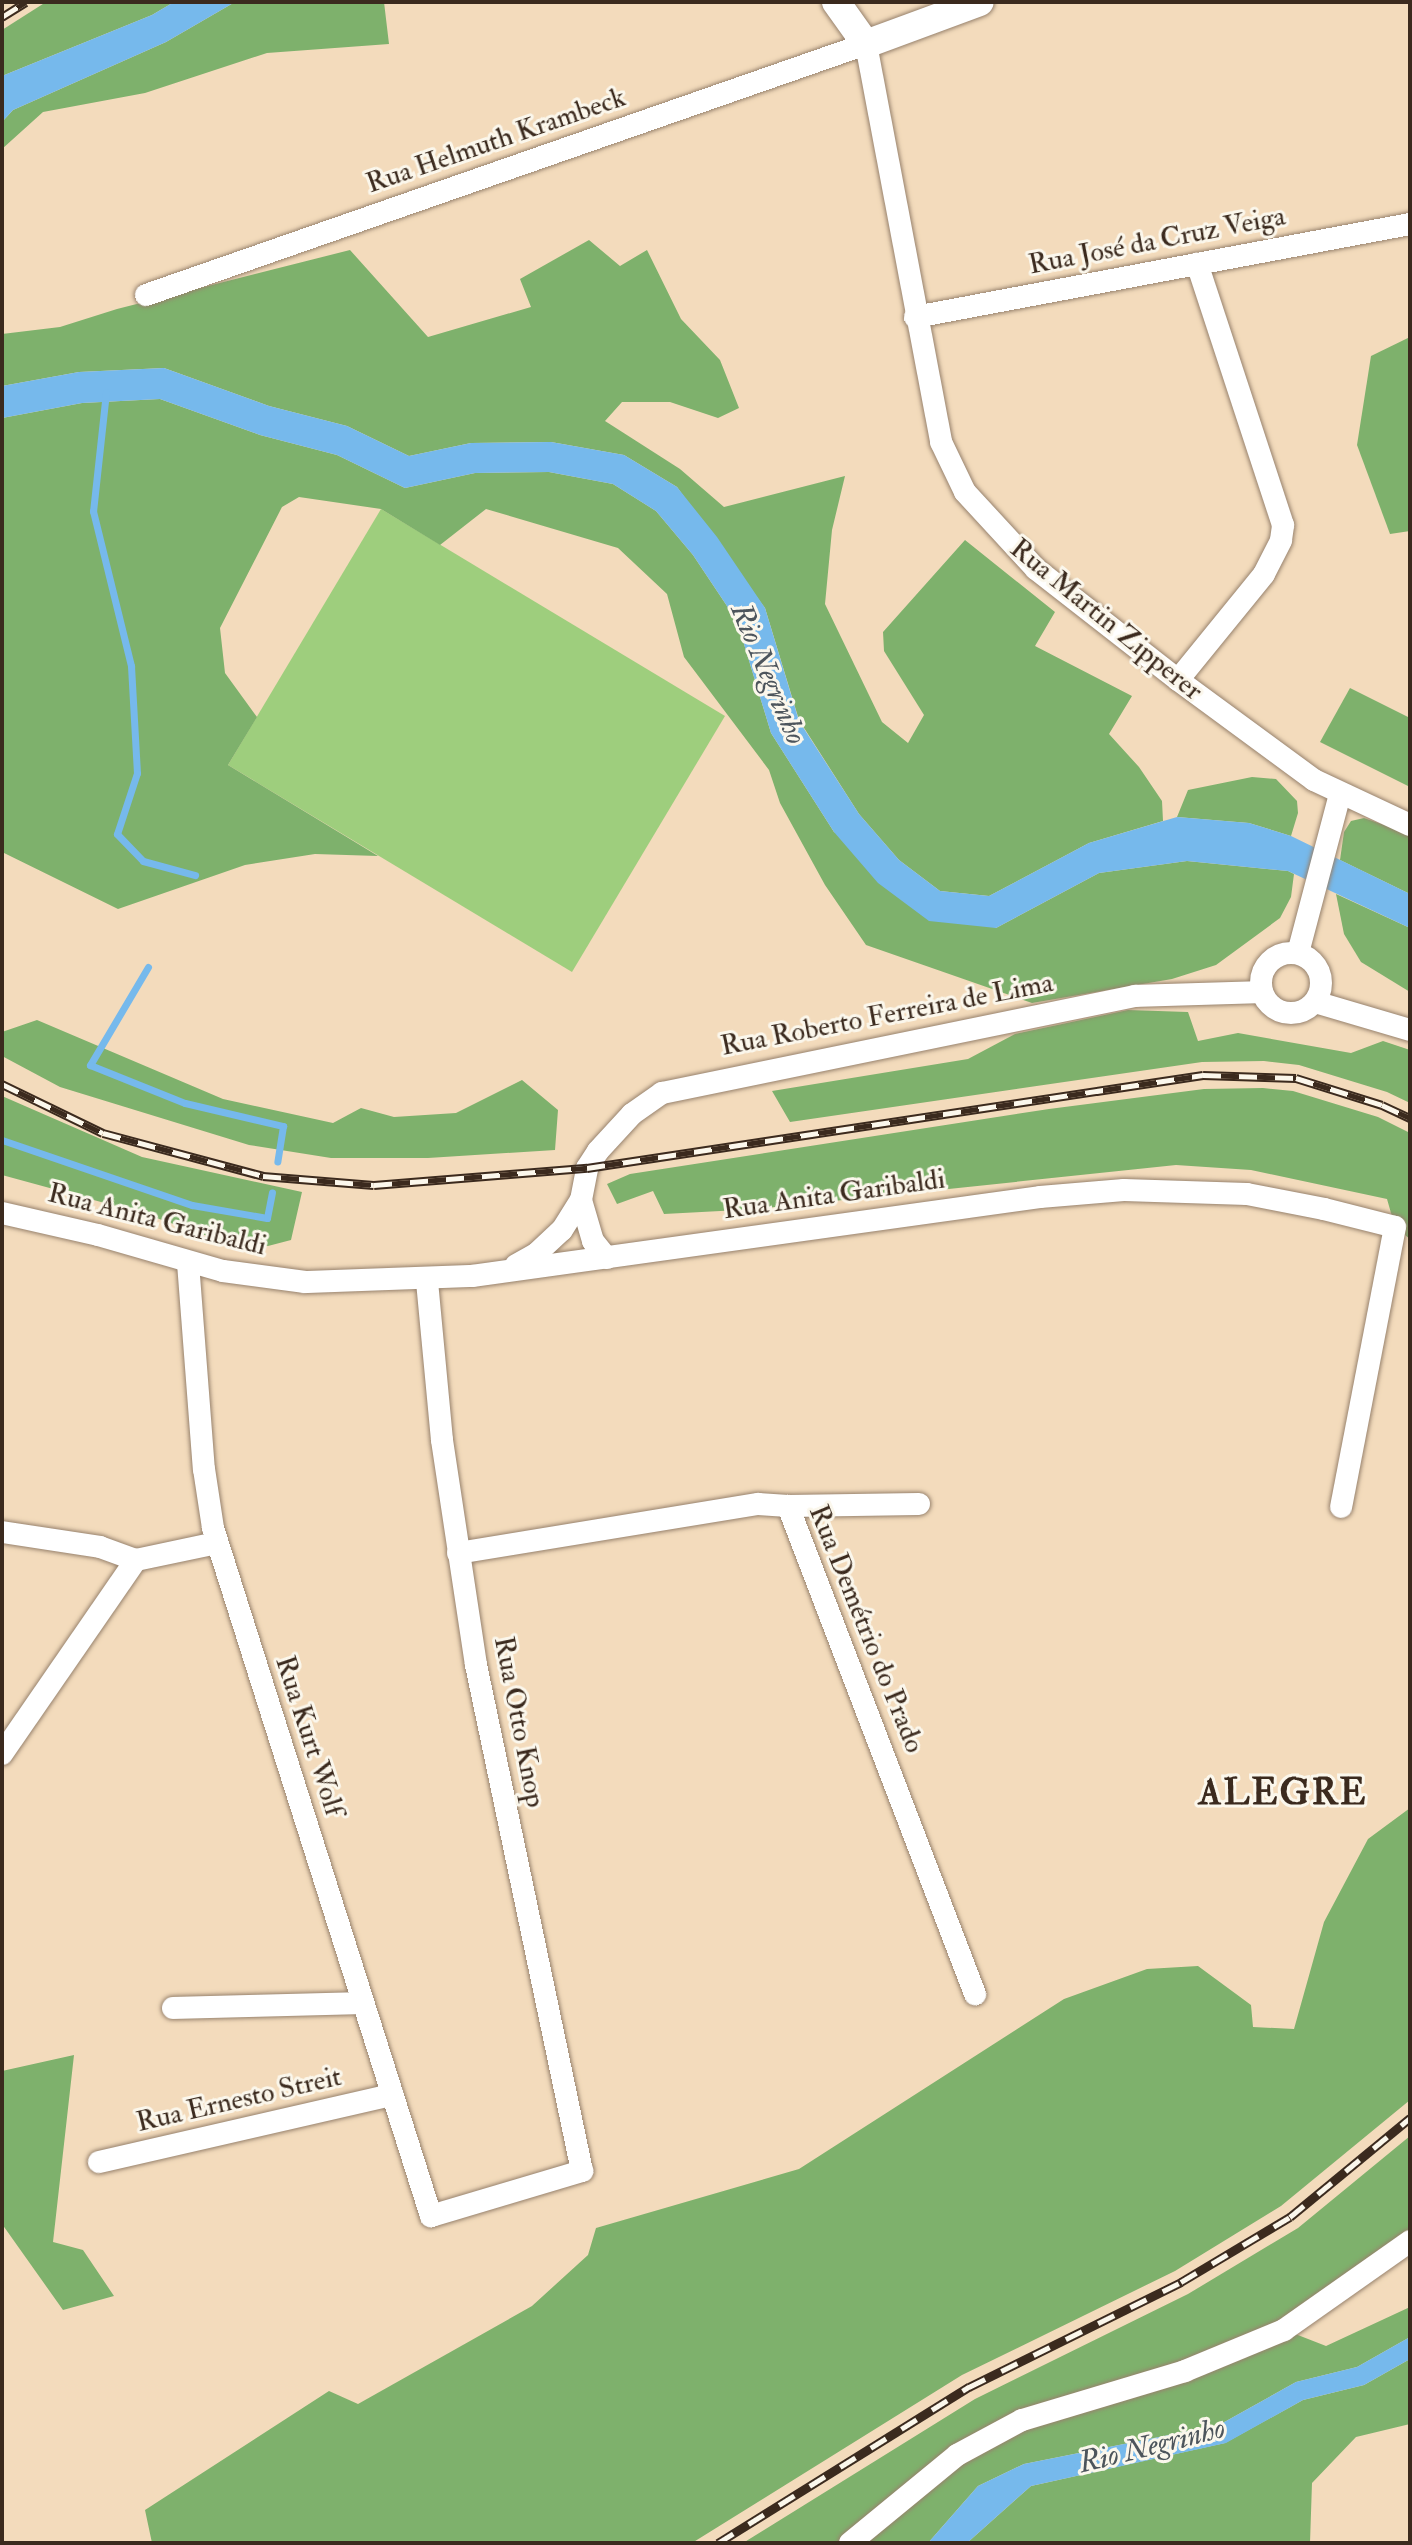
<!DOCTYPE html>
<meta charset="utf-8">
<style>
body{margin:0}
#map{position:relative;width:1412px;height:2545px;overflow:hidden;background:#f3dbbc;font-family:"IM FELL Double Pica",serif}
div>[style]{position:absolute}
.green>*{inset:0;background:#9ece7d}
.forest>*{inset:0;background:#7eb16c}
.water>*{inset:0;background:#76b9ec}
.stream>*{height:7px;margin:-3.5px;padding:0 3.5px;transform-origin:3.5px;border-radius:3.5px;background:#76b9ec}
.roads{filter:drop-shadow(0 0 2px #97826d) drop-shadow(0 0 2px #97826d)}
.minor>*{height:22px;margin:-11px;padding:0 11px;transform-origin:11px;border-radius:11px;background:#fff}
.minor>.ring{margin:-11px;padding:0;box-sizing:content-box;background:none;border:22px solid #fff;border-radius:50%}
.tertiary>*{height:28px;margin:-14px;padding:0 14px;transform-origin:14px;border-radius:14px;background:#fff}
.rail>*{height:9px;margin-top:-4.5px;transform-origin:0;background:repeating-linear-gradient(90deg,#fbf7ec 0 18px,#3b2a1e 0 36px);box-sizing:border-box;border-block:2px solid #3b2a1e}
span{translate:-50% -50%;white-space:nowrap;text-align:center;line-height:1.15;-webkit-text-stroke:6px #fbf7ec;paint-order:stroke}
.street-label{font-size:28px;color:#3b2a1e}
.water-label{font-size:30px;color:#4d555c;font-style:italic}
.district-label{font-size:36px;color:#3b2a1e;font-weight:700;letter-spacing:2px}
.frame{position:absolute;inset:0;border:4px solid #3b2a1e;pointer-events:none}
</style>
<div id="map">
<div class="green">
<div style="clip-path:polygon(381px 509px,725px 716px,572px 972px,228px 765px)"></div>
</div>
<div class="forest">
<div style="clip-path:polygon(46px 2px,174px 2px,152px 15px,2px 76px,2px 30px)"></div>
<div style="clip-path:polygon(235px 2px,384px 2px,389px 44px,267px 53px,145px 93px,43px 112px,2px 149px,2px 122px,13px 110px,166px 42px)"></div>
<div style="clip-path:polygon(589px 240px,620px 266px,647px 250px,681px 319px,720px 360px,739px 408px,718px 418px,670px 402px,622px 402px,605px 421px,680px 469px,724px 507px,845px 476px,832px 530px,825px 604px,882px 722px,908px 743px,924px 715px,884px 651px,883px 632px,965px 540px,1055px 612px,1035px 646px,1132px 696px,1109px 734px,1139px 767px,1162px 801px,1163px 821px,1089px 843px,989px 896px,940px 891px,899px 860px,859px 814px,799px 720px,765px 608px,677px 487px,624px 455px,551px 442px,471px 443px,409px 456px,347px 426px,269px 406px,164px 368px,79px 372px,2px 386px,2px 334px,60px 327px,117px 309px,350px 250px,428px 337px,531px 307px,520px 279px)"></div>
<div style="clip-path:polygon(1410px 337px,1410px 531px,1390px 534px,1357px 445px,1371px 356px)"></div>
<div style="clip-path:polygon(160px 399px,260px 435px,337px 455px,405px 488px,475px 473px,549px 472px,613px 484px,656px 511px,693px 555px,737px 621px,771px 733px,834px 832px,996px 928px,1099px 873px,1187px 861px,1288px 871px,1294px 874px,1291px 897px,1280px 918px,1216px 965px,1172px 979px,1032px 1003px,866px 945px,825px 885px,780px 803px,769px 770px,684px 657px,667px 594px,618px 548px,486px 509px,440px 545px,381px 509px,299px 497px,282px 507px,220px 628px,225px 673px,257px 717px,228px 765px,378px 856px,315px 854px,245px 865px,118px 909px,2px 852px,2px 418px,82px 403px)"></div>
<div style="clip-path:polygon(1350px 688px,1410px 718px,1410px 787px,1320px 742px)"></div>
<div style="clip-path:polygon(1252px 777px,1276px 779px,1297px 801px,1298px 813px,1291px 836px,1249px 823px,1177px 817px,1188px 790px)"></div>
<div style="clip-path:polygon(1364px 818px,1410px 834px,1410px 894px,1340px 860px,1344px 832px,1351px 821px)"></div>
<div style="clip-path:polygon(1336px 894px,1410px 928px,1410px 992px,1361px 962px,1344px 934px)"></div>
<div style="clip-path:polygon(1128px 1010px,1188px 1012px,1198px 1041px,1238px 1033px,1351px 1053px,1383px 1041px,1410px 1050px,1410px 1103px,1387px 1092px,1299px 1065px,1264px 1061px,1202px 1062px,790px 1122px,772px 1091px,968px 1059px,1015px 1034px)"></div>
<div style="clip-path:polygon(37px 1020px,223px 1099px,333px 1123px,361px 1108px,394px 1117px,456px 1113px,522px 1080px,558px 1110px,555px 1150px,428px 1158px,331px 1158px,249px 1145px,60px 1087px,2px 1056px,2px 1032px)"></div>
<div style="clip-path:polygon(1263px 1088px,1293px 1091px,1378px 1117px,1410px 1133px,1410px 1239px,1395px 1227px,1387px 1199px,1251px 1170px,1176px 1165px,758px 1209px,664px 1214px,653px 1191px,617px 1204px,607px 1184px,630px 1174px,1049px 1109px,1204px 1089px)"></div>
<div style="clip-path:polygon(2px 1096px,142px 1157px,302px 1192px,291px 1240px,268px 1246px,219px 1240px,145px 1214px,2px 1175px)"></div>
<div style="clip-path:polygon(1410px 1808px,1410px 2100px,1281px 2206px,1175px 2271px,962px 2375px,692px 2543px,152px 2543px,145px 2510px,329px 2391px,358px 2404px,532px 2306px,588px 2255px,596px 2228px,799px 2169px,1064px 1999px,1147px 1969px,1198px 1966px,1251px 2005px,1253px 2027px,1294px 2029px,1324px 1922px,1368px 1839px)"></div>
<div style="clip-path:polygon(74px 2055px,53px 2242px,83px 2250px,114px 2296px,63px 2310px,2px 2224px,2px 2071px)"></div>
<div style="clip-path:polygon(1410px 2136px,1410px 2241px,1285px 2330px,1326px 2346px,1410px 2307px,1410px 2337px,1357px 2367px,1296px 2382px,1219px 2425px,1024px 2464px,978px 2486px,928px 2543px,743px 2543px,975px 2399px,1188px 2294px,1298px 2228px)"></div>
<div style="clip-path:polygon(1410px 2359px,1410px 2424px,1356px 2437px,1312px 2483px,1310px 2543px,967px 2543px,1031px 2486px,1225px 2443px,1303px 2400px,1364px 2385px)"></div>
</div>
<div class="water">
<div style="clip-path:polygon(174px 2px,235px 2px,166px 42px,13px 110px,2px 122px,2px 76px,152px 15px)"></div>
<div style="clip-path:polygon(164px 368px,269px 406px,347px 426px,409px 456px,471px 443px,551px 442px,624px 455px,677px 487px,717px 537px,765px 608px,799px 721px,859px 814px,899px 860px,940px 891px,989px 896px,1089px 843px,1177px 817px,1249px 823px,1291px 836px,1410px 894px,1410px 928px,1288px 871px,1187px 861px,1099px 873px,996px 928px,929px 921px,878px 883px,834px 832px,771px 733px,737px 621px,693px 555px,656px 511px,613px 484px,549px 472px,475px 473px,405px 488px,337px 455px,260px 435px,160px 399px,82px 403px,2px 418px,2px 386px,79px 372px)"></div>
<div style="clip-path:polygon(1410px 2337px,1410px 2359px,1364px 2385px,1303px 2400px,1226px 2443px,1031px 2486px,967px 2543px,928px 2543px,978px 2486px,1024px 2464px,1219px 2425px,1296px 2382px,1357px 2367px)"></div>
</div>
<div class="stream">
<div style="left:106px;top:392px;width:120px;rotate:96.2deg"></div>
<div style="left:93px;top:511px;width:160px;rotate:76.2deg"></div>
<div style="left:131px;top:666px;width:107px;rotate:86.8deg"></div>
<div style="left:137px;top:773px;width:64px;rotate:108.2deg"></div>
<div style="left:117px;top:834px;width:37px;rotate:46deg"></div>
<div style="left:143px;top:861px;width:54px;rotate:15.1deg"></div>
<div style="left:148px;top:967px;width:114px;rotate:120.6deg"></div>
<div style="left:90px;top:1065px;width:102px;rotate:21.8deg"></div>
<div style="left:185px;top:1103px;width:101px;rotate:13.2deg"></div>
<div style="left:283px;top:1126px;width:36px;rotate:99deg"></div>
<div style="left:2px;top:1140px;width:201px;rotate:18.9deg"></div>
<div style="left:192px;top:1205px;width:76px;rotate:9.8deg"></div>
<div style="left:267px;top:1218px;width:26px;rotate:-79deg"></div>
</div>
<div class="roads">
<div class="minor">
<div style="left:146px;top:295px;width:762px;rotate:-19.22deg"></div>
<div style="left:866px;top:44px;width:405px;rotate:79.3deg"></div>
<div style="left:941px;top:442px;width:55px;rotate:64.4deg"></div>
<div style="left:965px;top:492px;width:105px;rotate:47.3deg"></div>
<div style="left:1036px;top:569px;width:180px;rotate:38deg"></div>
<div style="left:1178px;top:680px;width:169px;rotate:36.3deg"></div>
<div style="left:1314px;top:780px;width:106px;rotate:25.1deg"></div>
<div style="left:915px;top:317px;width:504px;rotate:-10.64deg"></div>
<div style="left:1178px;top:680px;width:136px;rotate:-50.9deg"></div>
<div style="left:1264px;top:574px;width:38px;rotate:-63deg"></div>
<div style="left:1281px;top:540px;width:15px;rotate:-82deg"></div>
<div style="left:1283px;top:525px;width:275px;rotate:-108.2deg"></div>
<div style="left:1298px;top:953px;width:164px;rotate:-75.2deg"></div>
<div class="ring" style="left:1261px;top:953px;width:38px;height:38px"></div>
<div style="left:1315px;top:1002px;width:99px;rotate:16.4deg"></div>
<div style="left:581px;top:1200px;width:43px;rotate:73.7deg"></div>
<div style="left:593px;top:1241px;width:22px;rotate:51deg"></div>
<div style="left:2px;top:1213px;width:98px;rotate:12.9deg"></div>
<div style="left:98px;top:1235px;width:130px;rotate:16.1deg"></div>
<div style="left:223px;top:1271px;width:83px;rotate:7.6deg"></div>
<div style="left:305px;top:1282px;width:167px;rotate:-2.1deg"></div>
<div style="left:472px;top:1276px;width:573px;rotate:-7.92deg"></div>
<div style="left:1040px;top:1197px;width:84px;rotate:-4.8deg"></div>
<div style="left:1124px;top:1190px;width:123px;rotate:1.9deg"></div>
<div style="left:1247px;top:1194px;width:78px;rotate:11deg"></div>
<div style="left:1324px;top:1209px;width:73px;rotate:14.2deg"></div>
<div style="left:1395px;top:1227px;width:285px;rotate:100.9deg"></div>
<div style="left:188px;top:1263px;width:207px;rotate:85.6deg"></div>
<div style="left:204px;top:1469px;width:60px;rotate:81.3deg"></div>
<div style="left:213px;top:1528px;width:722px;rotate:72.42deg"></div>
<div style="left:431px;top:2216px;width:158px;rotate:-16.6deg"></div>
<div style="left:582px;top:2171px;width:517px;rotate:-101.83deg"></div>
<div style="left:476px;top:1665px;width:228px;rotate:-98.6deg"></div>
<div style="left:442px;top:1440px;width:161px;rotate:-95.4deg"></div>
<div style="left:516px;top:1265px;width:23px;rotate:-29deg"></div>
<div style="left:536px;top:1254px;width:35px;rotate:-43deg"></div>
<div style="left:562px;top:1230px;width:36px;rotate:-58deg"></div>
<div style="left:581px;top:1200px;width:33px;rotate:-79deg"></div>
<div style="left:587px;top:1168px;width:20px;rotate:-57deg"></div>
<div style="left:598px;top:1151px;width:50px;rotate:-47.4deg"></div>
<div style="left:632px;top:1114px;width:37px;rotate:-35deg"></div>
<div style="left:662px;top:1093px;width:483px;rotate:-11.6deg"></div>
<div style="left:1135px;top:996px;width:127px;rotate:-1.8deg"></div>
<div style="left:788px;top:1506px;width:131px;rotate:-0.9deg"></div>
<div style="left:2px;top:1532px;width:99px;rotate:8.7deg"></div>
<div style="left:100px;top:1547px;width:38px;rotate:20deg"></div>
<div style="left:136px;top:1560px;width:83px;rotate:-11.9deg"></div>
<div style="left:458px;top:1553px;width:304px;rotate:-9.3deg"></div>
<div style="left:758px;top:1504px;width:30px;rotate:4deg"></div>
<div style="left:788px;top:1506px;width:523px;rotate:69.03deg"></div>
<div style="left:2px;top:1754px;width:236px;rotate:-55.4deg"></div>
<div style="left:173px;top:2008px;width:190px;rotate:-1.5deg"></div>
<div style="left:99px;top:2162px;width:301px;rotate:-12.9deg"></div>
<div style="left:850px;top:2543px;width:139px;rotate:-39.4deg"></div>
<div style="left:957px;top:2455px;width:74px;rotate:-28.3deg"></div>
<div style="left:1022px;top:2420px;width:170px;rotate:-16.7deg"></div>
<div style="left:1185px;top:2371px;width:107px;rotate:-22.5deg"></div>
<div style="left:1284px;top:2330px;width:154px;rotate:-35.2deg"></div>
</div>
<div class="tertiary">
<div style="left:836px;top:2px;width:52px;rotate:54.5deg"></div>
<div style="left:866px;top:44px;width:121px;rotate:-20.2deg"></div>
</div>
</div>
<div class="rail">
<div style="left:2px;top:17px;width:28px;rotate:-32deg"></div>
<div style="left:2px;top:1084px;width:112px;rotate:25.9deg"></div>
<div style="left:103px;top:1133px;width:166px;rotate:15deg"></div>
<div style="left:263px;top:1176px;width:111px;rotate:4.6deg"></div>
<div style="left:374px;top:1185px;width:214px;rotate:-4.6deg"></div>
<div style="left:587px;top:1168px;width:623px;rotate:-8.59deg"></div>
<div style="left:1203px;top:1075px;width:93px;rotate:1.8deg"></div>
<div style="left:1296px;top:1078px;width:90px;rotate:17.4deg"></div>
<div style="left:1382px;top:1105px;width:31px;rotate:25deg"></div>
<div style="left:718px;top:2543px;width:296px;rotate:-31.9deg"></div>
<div style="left:969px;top:2387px;width:237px;rotate:-26.3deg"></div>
<div style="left:1181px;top:2282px;width:127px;rotate:-30.8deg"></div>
<div style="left:1290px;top:2217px;width:156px;rotate:-39.5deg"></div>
</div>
<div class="street-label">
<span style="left:496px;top:141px;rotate:-19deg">Rua Helmuth Krambeck</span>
<span style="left:1157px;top:241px;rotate:-11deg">Rua José da Cruz Veiga</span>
<span style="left:1106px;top:620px;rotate:39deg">Rua Martin Zipperer</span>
<span style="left:887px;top:1015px;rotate:-11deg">Rua Roberto Ferreira de Lima</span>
<span style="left:834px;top:1195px;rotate:-8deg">Rua Anita Garibaldi</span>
<span style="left:157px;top:1220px;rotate:14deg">Rua Anita Garibaldi</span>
<span style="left:866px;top:1629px;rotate:68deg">Rua Demétrio do Prado</span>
<span style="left:519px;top:1722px;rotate:79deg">Rua Otto Knop</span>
<span style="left:309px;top:1736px;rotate:72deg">Rua Kurt Wolf</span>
<span style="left:239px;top:2100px;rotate:-13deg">Rua Ernesto Streit</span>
</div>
<div class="water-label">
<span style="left:768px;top:674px;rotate:67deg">Rio Negrinho</span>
<span style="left:1152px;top:2446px;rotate:-14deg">Rio Negrinho</span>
</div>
<div class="district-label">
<span style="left:1283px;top:1793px">ALEGRE</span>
</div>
<div class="frame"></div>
</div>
